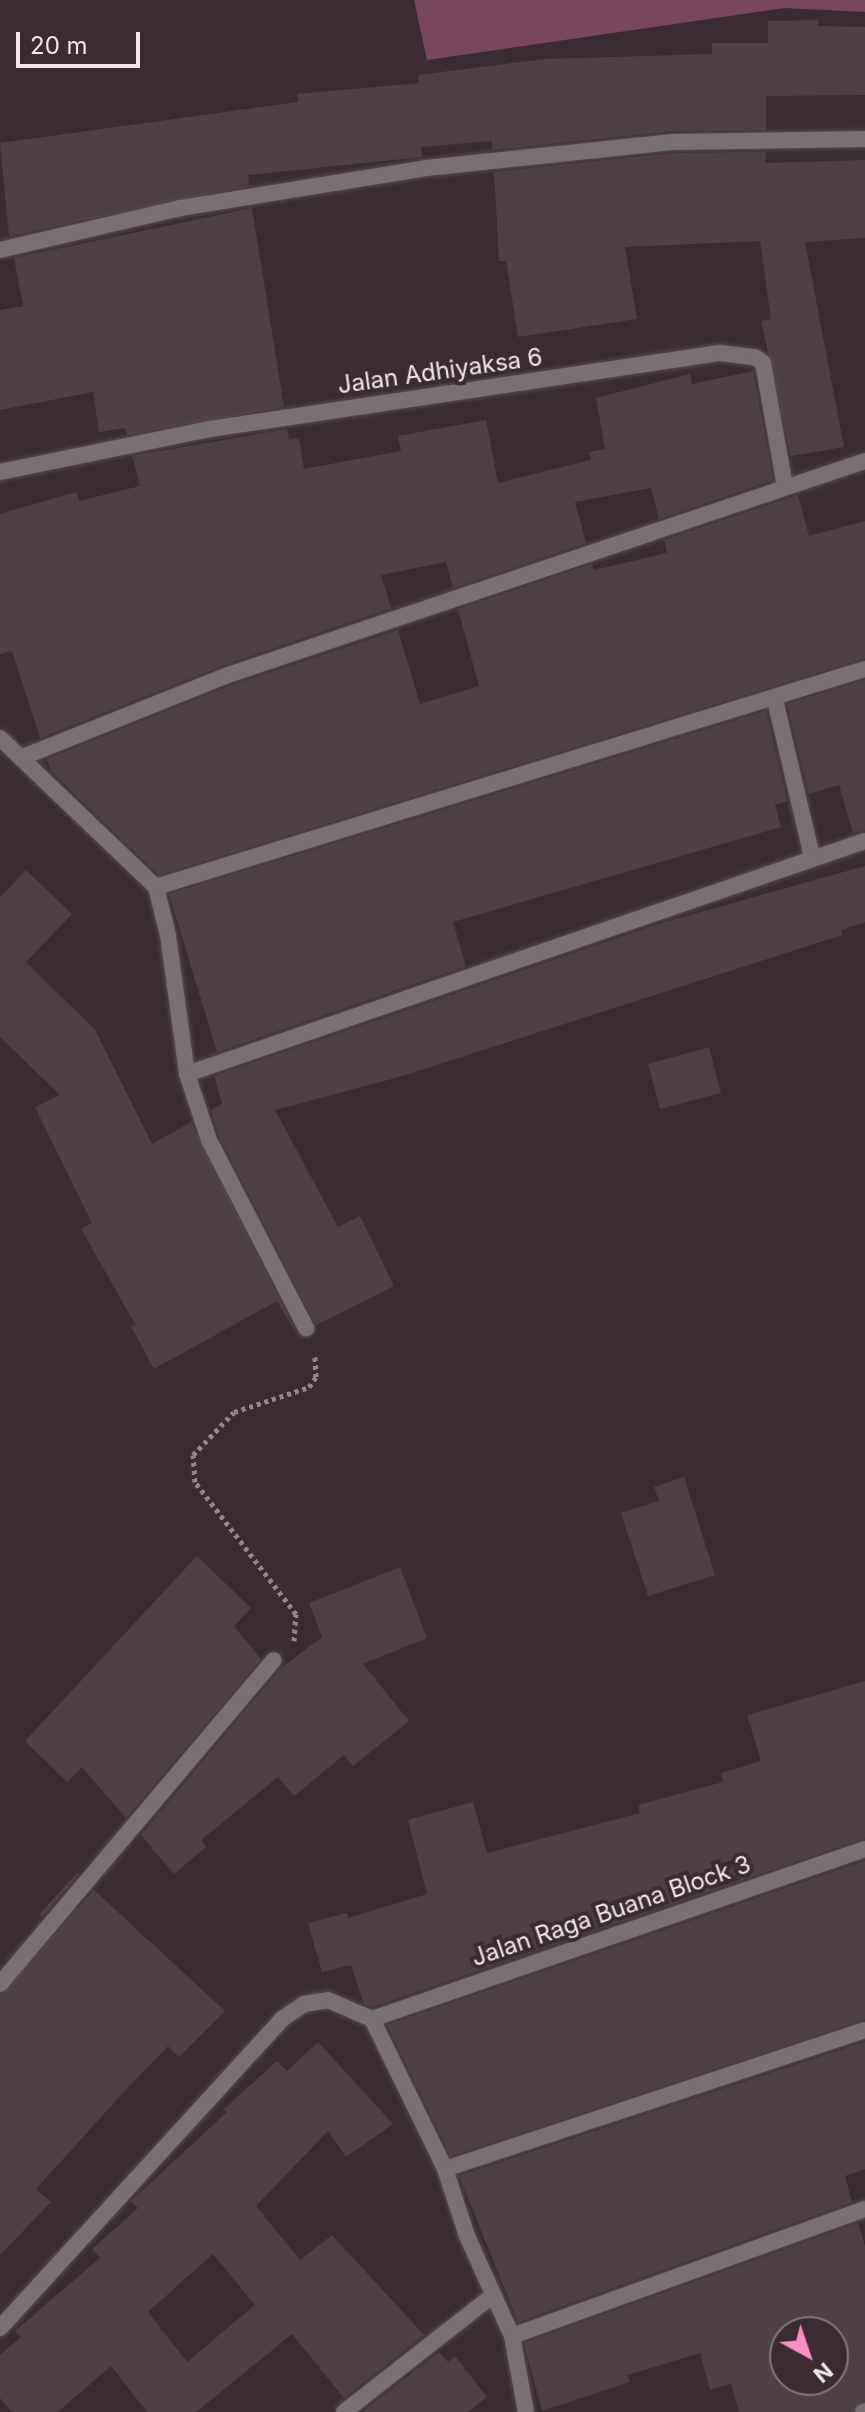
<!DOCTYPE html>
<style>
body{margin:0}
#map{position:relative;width:865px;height:2412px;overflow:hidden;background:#3a2c32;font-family:Inter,sans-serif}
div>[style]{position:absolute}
.green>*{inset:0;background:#78465d}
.building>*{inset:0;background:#4f4046}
.path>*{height:5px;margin-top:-2.5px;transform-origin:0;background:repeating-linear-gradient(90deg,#93878c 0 4px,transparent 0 8px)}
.roads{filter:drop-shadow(0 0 2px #574a50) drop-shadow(0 0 2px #574a50)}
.minor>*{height:16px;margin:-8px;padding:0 8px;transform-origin:8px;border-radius:8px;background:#787073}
span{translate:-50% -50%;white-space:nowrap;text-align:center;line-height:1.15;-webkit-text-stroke:8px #3a2c32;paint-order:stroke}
.street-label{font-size:24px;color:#f1e7eb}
.north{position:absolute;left:769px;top:2316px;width:80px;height:80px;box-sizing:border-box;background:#3a2c32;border:2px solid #83777c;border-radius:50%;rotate:140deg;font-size:22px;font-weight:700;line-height:32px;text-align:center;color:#f1e7eb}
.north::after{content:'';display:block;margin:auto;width:28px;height:36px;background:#fc8fc2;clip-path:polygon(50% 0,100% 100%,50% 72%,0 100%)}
.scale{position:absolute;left:16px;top:32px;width:124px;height:36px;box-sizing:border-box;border:4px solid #f1e7eb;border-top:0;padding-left:10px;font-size:24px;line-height:28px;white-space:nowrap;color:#f1e7eb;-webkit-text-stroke:6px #3a2c32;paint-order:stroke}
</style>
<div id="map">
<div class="green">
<div style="clip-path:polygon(414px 0,865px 0,865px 12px,784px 8px,427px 60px)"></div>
</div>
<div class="building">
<div style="clip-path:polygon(818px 20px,818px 26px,865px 27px,865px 95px,766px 96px,766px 130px,672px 131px,492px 150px,492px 141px,421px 147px,422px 157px,248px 175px,249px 186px,9px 236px,0 143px,298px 102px,297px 94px,419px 83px,418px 75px,544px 59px,712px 54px,712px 43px,768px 43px,768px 21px)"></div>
<div style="clip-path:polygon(766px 152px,765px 163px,865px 160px,865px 238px,805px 242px,844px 447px,791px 456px,761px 321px,771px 319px,760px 241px,625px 247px,637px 319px,518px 337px,506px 261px,499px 261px,494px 172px,674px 153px)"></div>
<div style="clip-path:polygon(252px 208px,284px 407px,127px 435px,125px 428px,99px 432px,93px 392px,0 410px,0 310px,23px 306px,14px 258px)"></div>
<div style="clip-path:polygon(753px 371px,773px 480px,659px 519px,651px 488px,575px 502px,586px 543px,453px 588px,446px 562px,381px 575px,391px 608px,224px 665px,40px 738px,12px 651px,0 654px,0 514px,76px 492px,79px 501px,140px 486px,132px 456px,287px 429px,289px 440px,299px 438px,304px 469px,401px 451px,398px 436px,486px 420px,498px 483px,591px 460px,589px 452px,605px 449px,596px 398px,690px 374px,692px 384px)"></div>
<div style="clip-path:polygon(798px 495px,809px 536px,865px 521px,865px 658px,159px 875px,50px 770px,47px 759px,232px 685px,398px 630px,420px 704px,479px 686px,458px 609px,592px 564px,594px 570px,667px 553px,664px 540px)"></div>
<div style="clip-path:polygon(865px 680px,865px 830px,853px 833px,839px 785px,809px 794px,787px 704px)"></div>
<div style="clip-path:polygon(766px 711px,787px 801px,775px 805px,781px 827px,453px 922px,466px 966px,217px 1052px,169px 894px)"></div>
<div style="clip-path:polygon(865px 866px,865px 922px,841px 930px,842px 935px,399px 1077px,275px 1110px,338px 1227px,360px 1216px,394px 1286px,316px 1325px,219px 1136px,211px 1110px,222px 1104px,214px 1076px,665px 922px)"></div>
<div style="clip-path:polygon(26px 870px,72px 914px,26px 962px,95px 1030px,152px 1144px,191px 1122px,297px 1334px,277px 1301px,154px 1369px,131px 1326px,135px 1324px,81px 1229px,92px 1223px,35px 1107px,60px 1095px,0 1037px,0 897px)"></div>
<div style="clip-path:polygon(709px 1047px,721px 1093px,660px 1109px,648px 1064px)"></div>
<div style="clip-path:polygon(684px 1477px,715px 1575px,648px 1596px,621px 1513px,659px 1501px,654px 1487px)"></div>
<div style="clip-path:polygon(197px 1556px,251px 1608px,234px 1626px,261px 1659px,126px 1818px,82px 1767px,67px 1782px,25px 1741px)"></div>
<div style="clip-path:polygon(400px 1567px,427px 1638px,363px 1664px,409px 1721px,353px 1766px,344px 1755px,294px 1796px,278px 1777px,201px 1840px,206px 1847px,174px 1874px,141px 1835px,281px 1668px,322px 1637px,309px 1603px)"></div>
<div style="clip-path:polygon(865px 1681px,865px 1838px,372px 2007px,364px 2004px,351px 1965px,322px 1972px,308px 1923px,347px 1913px,348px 1918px,427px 1894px,408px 1820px,473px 1802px,487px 1853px,640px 1813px,638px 1805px,723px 1782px,721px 1773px,761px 1761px,747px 1715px)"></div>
<div style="clip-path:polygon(865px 1861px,865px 2019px,451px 2156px,387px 2025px)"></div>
<div style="clip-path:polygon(77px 1873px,78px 1875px,42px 1917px,39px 1914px)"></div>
<div style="clip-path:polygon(94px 1890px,225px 2011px,179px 2057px,168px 2046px,122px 2094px,36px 2189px,51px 2202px,0 2255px,0 1995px)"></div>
<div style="clip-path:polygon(evenodd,318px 2042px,393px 2124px,346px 2157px,328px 2131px,256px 2206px,300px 2260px,332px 2235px,424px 2335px,344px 2398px,292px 2334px,196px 2412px,147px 2412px,111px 2366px,58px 2412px,12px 2412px,0 2398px,0 2355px,21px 2337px,15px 2331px,100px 2258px,92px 2249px,138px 2208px,131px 2201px,227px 2112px,224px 2109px,277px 2061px,287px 2071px,318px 2042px,213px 2254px,255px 2305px,187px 2362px,148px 2312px,213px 2254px)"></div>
<div style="clip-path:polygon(865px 2042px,865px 2169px,845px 2176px,852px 2202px,518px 2322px,459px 2176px)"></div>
<div style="clip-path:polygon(evenodd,858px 2223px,865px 2246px,865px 2400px,852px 2412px,739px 2412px,731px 2384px,710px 2390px,700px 2353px,628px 2375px,630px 2382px,542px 2411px,524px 2343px,858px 2223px,785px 2332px,833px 2332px,833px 2380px,785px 2380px,785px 2332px)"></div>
<div style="clip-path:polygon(439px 2352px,448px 2362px,455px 2356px,487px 2397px,468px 2412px,362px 2412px)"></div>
</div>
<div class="path">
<div style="left:294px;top:1641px;width:27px;rotate:-86deg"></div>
<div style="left:296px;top:1614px;width:166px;rotate:-127.4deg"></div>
<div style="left:195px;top:1482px;width:27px;rotate:-94deg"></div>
<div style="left:193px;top:1455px;width:59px;rotate:-46.4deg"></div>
<div style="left:234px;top:1412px;width:79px;rotate:-18.4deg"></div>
<div style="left:309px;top:1387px;width:12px;rotate:-55deg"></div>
<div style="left:316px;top:1377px;width:21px;rotate:-93deg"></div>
</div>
<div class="roads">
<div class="minor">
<div style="left:0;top:250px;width:185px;rotate:-13.1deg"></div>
<div style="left:180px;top:208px;width:249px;rotate:-9.2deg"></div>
<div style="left:426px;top:168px;width:248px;rotate:-6deg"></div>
<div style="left:673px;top:142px;width:192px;rotate:-0.9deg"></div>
<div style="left:0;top:472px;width:214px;rotate:-11.6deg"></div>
<div style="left:210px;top:429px;width:516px;rotate:-8.48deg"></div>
<div style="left:720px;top:353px;width:35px;rotate:7deg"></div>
<div style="left:755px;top:357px;width:10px;rotate:37deg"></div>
<div style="left:763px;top:363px;width:125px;rotate:79.9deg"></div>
<div style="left:775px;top:700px;width:161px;rotate:76.7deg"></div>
<div style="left:0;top:738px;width:216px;rotate:43.7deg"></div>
<div style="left:156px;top:887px;width:49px;rotate:76deg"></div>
<div style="left:168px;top:935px;width:140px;rotate:82.2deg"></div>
<div style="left:187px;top:1074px;width:70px;rotate:71.6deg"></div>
<div style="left:209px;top:1140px;width:212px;rotate:62.7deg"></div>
<div style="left:23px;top:757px;width:221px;rotate:-21.8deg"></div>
<div style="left:228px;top:675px;width:672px;rotate:-18.57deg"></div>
<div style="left:156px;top:887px;width:742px;rotate:-17.09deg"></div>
<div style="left:187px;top:1074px;width:717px;rotate:-18.97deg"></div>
<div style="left:0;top:1984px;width:424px;rotate:-49.8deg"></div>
<div style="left:372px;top:2019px;width:521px;rotate:-19.03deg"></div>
<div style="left:445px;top:2169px;width:442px;rotate:-18.3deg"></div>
<div style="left:0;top:2328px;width:418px;rotate:-47.6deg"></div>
<div style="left:282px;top:2019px;width:27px;rotate:-34deg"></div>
<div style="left:304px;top:2004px;width:24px;rotate:-9deg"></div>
<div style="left:328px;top:2000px;width:48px;rotate:23.4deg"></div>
<div style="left:372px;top:2019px;width:167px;rotate:64deg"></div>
<div style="left:445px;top:2169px;width:71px;rotate:71.8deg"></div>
<div style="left:467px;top:2236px;width:110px;rotate:65.8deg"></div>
<div style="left:512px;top:2336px;width:77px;rotate:79.6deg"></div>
<div style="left:512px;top:2336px;width:375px;rotate:-19.8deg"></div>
<div style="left:344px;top:2412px;width:189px;rotate:-38.1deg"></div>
<div style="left:863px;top:2412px;width:2px;rotate:-27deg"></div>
</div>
</div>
<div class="street-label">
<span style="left:440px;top:371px;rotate:-8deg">Jalan Adhiyaksa 6</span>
<span style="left:611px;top:1911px;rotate:-19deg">Jalan Raga Buana Block 3</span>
</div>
<div class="north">N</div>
<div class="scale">20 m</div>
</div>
